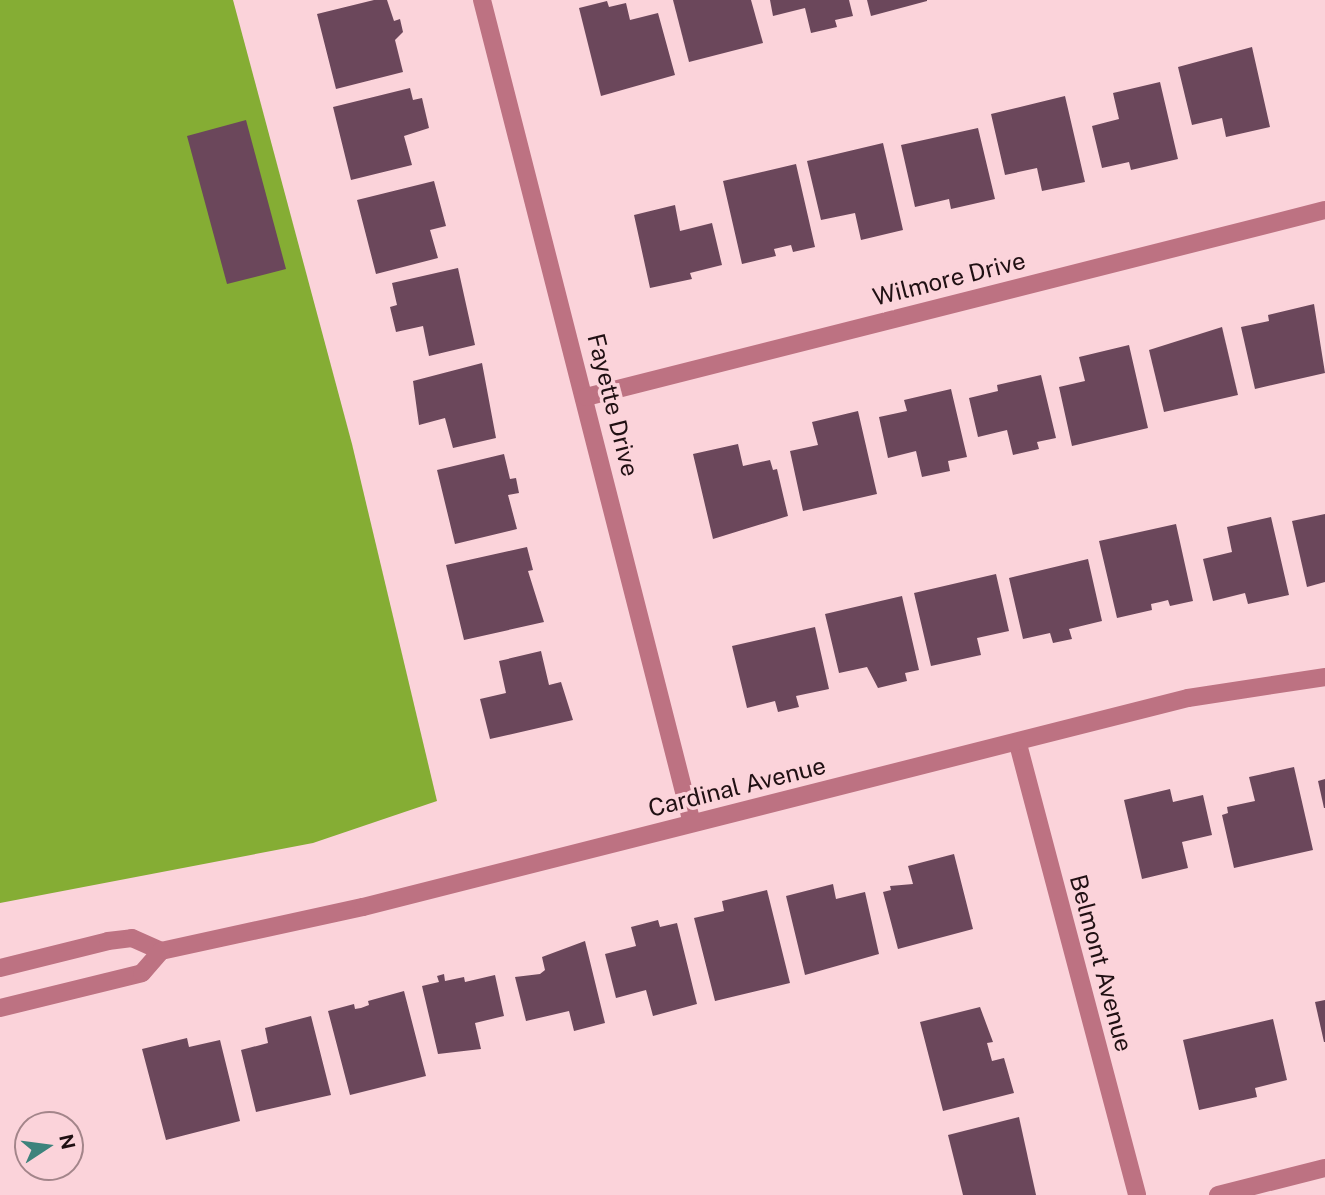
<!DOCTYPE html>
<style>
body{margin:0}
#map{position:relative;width:1325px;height:1195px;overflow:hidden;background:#fbd3da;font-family:"Public Sans",sans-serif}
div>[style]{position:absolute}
.forest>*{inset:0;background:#85ad34}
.building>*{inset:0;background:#6b475b}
.street>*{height:18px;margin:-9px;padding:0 9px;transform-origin:9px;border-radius:9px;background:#bd7282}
span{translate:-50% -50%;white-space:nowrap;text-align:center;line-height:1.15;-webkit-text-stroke:7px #fbd3da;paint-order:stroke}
.street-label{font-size:24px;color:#201013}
.north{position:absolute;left:14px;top:1111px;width:70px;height:70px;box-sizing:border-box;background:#fbd3da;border:2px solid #a3858a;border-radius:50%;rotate:77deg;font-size:19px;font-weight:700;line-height:28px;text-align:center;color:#201013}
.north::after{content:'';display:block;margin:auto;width:24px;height:32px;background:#3d837c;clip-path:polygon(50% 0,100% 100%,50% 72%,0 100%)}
</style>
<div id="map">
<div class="forest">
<div style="clip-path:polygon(0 0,233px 0,352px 444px,437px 801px,313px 843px,0 903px)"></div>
</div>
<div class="building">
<div style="clip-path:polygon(374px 0,387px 0,394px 21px,400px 19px,403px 32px,395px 40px,403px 72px,336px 89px,317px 14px)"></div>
<div style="clip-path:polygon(673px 0,751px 0,763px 43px,689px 62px)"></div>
<div style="clip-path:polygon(770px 0,849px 0,853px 16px,835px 20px,837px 27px,811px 33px,805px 8px,773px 16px)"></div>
<div style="clip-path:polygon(867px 0,927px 0,927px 1px,871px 16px)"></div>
<div style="clip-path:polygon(607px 1px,609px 7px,626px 3px,630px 20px,658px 13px,675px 75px,601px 96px,579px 8px)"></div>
<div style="clip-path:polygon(1252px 47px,1270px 127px,1226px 137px,1222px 118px,1192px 125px,1178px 67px)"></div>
<div style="clip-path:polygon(1160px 82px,1178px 159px,1131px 170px,1129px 162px,1102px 168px,1092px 126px,1119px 119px,1113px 93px)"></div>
<div style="clip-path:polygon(410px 88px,413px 100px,422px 98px,429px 128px,404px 136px,412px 165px,351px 180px,333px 107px)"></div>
<div style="clip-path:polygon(1065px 96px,1085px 182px,1042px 191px,1037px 168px,1005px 175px,991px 114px)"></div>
<div style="clip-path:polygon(246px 120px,286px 269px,227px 284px,187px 136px)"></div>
<div style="clip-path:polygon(978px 128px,995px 199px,951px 209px,949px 199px,915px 207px,901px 145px)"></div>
<div style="clip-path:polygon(883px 143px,903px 230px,861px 240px,855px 213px,821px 220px,807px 161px)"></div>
<div style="clip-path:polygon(796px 164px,815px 247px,793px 252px,791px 245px,774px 249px,776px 256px,742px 264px,723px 181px)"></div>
<div style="clip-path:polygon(434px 181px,446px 226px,430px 230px,438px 258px,376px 274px,357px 200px)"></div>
<div style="clip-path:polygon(675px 205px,680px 231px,712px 223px,722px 265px,690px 273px,692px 279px,650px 288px,634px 215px)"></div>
<div style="clip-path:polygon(458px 268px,475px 345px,429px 356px,423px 326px,396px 332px,390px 307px,397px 305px,392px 283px)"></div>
<div style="clip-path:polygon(1314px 304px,1325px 373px,1255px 389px,1241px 327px,1269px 321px,1268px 315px)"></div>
<div style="clip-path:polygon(1222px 327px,1238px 395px,1164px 412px,1149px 350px)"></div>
<div style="clip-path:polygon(1129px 345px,1148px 428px,1072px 446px,1059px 387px,1085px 381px,1079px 357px)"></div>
<div style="clip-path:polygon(482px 363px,496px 438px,453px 448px,445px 418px,419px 425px,413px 381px)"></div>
<div style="clip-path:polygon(1041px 375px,1056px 438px,1037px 442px,1039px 449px,1013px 455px,1007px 430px,978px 437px,969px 398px,998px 391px,997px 385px)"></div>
<div style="clip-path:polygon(951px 389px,967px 457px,948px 461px,950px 471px,922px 477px,916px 451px,888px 458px,879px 417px,907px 411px,904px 400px)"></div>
<div style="clip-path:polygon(858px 411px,877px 494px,803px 511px,790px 451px,818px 445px,812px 422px)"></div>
<div style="clip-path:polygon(738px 444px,743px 466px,770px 460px,773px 470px,777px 469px,788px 516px,713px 539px,693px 454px)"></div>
<div style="clip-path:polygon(504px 454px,510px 479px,516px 478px,519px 493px,508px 495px,517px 529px,455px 544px,437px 470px)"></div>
<div style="clip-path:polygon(1325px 514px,1325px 582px,1307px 587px,1292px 521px)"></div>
<div style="clip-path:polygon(1271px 517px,1289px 595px,1248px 604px,1245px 593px,1213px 601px,1203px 559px,1232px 552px,1227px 527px)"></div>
<div style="clip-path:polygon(1176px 524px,1193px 601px,1170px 606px,1168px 600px,1160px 602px,1151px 604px,1152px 610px,1117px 618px,1099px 541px)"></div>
<div style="clip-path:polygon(527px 547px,533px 570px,528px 571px,544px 622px,464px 640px,446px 565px)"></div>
<div style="clip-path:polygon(1088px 559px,1102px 621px,1069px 629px,1072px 639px,1053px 643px,1050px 633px,1023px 639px,1009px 578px)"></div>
<div style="clip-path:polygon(996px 574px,1009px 631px,977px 638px,981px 655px,931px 666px,914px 593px)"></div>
<div style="clip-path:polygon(902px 596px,919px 670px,905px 673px,907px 681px,878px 688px,867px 667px,839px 673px,825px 614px)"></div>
<div style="clip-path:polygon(815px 627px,829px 689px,796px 696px,799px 707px,778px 712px,775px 701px,747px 708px,732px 646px)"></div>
<div style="clip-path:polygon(541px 651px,549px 685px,561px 682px,573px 720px,490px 739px,480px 699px,506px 693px,499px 661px)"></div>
<div style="clip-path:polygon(1294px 767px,1313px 850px,1234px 868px,1222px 815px,1228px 813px,1227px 807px,1255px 801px,1249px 777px)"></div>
<div style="clip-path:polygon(1325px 779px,1325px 808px,1324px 808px,1318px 781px)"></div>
<div style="clip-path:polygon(1170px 789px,1173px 802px,1203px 795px,1212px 835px,1182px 842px,1188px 868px,1142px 879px,1124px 800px)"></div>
<div style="clip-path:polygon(954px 854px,973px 929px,898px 949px,883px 892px,891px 890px,890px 886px,913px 884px,908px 866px)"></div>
<div style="clip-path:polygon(833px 884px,836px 899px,865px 892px,879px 954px,805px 975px,786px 896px)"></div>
<div style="clip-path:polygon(767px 890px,790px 983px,715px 1001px,694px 918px,724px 911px,722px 901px)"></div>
<div style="clip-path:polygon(658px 920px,660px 927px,677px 923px,697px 1004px,653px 1016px,646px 990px,616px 998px,605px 954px,636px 946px,631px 927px)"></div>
<div style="clip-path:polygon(585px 941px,605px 1023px,574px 1031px,569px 1011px,526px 1021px,515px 977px,540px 974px,545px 970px,542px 957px)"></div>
<div style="clip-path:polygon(444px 974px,445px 981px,464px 977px,465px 982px,495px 975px,504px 1016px,475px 1023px,481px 1049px,438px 1054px,422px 986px,439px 982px,437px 976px)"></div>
<div style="clip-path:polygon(404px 991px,426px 1076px,350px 1095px,328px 1011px,354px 1004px,355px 1009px,361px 1008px,369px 1005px,368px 1001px)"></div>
<div style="clip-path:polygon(1325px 1000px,1325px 1042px,1324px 1042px,1315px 1002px)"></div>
<div style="clip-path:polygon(980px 1007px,993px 1042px,987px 1043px,992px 1061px,1004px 1058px,1014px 1093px,943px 1111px,920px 1022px)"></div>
<div style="clip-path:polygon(311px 1016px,331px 1095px,256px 1112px,241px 1050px,268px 1043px,265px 1028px)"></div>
<div style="clip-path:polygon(1273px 1019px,1287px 1080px,1255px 1088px,1257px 1097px,1199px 1110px,1183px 1040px)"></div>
<div style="clip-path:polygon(187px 1038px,189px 1047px,220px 1040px,240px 1121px,166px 1140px,142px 1049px)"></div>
<div style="clip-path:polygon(1019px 1117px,1036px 1195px,963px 1195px,948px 1135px)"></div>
</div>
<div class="street">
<div style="left:482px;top:0;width:849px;rotate:75.69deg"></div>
<div style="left:586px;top:397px;width:762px;rotate:-14.2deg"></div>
<div style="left:1018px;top:744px;width:466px;rotate:75.2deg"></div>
<div style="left:0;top:968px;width:111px;rotate:-14deg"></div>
<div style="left:108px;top:941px;width:24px;rotate:-7deg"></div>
<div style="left:132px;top:938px;width:32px;rotate:24deg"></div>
<div style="left:161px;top:951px;width:207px;rotate:-12.3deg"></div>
<div style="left:363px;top:907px;width:851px;rotate:-14.22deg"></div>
<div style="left:1188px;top:698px;width:139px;rotate:-8.7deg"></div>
<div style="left:0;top:1008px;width:146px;rotate:-13.8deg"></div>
<div style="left:142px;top:973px;width:29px;rotate:-49deg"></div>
<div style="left:1218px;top:1195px;width:110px;rotate:-14.2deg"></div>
</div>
<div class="street-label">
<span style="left:949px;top:279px;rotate:-14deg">Wilmore Drive</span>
<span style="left:613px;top:405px;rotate:76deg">Fayette Drive</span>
<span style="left:737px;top:787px;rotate:-14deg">Cardinal Avenue</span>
<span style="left:1101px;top:963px;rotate:75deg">Belmont Avenue</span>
</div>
<div class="north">N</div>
</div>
